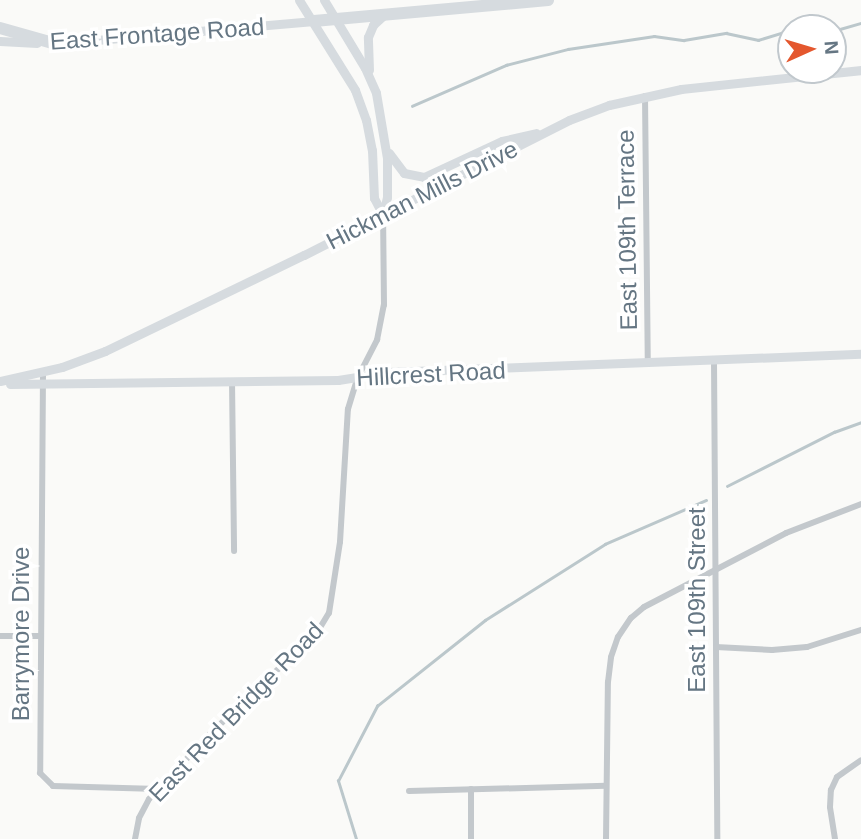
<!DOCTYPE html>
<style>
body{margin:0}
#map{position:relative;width:861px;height:839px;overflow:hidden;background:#fafaf8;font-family:Helvetica,sans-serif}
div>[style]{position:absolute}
.stream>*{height:2.5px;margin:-1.25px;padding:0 1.25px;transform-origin:1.25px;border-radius:1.25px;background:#bbc7cb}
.street>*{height:6px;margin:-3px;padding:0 3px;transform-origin:3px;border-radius:3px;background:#c3c8cc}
.secondary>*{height:9px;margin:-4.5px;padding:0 4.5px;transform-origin:4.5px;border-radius:4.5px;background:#d6dbdf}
.highway>*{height:12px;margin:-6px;padding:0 6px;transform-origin:6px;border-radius:6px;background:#d6dbdf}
span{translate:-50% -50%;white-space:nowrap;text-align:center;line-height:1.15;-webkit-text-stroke:7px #fff;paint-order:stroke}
.street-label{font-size:24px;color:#657683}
.north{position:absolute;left:777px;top:14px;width:70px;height:70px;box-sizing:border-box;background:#fff;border:2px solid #c1c8cd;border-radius:50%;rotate:86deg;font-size:19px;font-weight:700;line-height:28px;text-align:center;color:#657683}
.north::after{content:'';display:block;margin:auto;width:24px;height:32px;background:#e4572e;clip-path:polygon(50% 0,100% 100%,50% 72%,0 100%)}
</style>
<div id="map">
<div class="stream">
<div style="left:833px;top:31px;width:29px;rotate:-16deg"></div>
<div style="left:412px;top:106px;width:103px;rotate:-23.6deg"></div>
<div style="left:506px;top:65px;width:64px;rotate:-14.5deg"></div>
<div style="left:568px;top:49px;width:87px;rotate:-8.6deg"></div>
<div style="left:654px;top:36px;width:30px;rotate:8deg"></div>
<div style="left:684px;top:40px;width:43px;rotate:-9.5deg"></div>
<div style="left:726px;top:33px;width:33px;rotate:12deg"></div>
<div style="left:758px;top:40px;width:34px;rotate:-17deg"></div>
<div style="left:727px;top:486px;width:120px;rotate:-26.8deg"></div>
<div style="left:834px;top:432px;width:29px;rotate:-20deg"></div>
<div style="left:356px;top:839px;width:61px;rotate:-107.2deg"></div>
<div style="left:338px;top:781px;width:85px;rotate:-62.5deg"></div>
<div style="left:377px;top:706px;width:138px;rotate:-38.5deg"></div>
<div style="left:485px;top:620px;width:142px;rotate:-32.3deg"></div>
<div style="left:605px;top:544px;width:110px;rotate:-23.5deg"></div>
</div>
<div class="street">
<div style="left:645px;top:96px;width:268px;rotate:89.4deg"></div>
<div style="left:714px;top:361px;width:478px;rotate:89.6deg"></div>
<div style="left:43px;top:372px;width:401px;rotate:90.4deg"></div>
<div style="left:40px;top:773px;width:18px;rotate:45deg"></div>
<div style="left:53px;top:786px;width:105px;rotate:1.6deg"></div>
<div style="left:232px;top:381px;width:170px;rotate:89.3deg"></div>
<div style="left:0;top:636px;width:40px"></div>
<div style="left:716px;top:647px;width:56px;rotate:3.1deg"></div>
<div style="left:772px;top:650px;width:35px;rotate:-5deg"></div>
<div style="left:807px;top:647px;width:57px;rotate:-17.5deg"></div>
<div style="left:471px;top:789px;width:50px;rotate:90deg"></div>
<div style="left:409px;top:791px;width:197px;rotate:-1.5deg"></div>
<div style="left:135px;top:839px;width:21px;rotate:-79deg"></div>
<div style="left:139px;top:818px;width:21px;rotate:-62deg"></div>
<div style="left:149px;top:799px;width:91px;rotate:-46.8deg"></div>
<div style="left:211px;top:733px;width:148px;rotate:-43.6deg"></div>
<div style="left:318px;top:631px;width:21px;rotate:-59deg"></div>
<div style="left:329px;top:613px;width:72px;rotate:-81.2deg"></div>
<div style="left:340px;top:542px;width:133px;rotate:-86.6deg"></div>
<div style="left:348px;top:409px;width:34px;rotate:-73deg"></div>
<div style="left:358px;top:377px;width:42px;rotate:-62.8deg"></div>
<div style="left:377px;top:340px;width:36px;rotate:-79deg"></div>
<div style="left:384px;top:305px;width:90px;rotate:-90.6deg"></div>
<div style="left:606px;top:839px;width:157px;rotate:-89.3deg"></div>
<div style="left:608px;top:682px;width:25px;rotate:-83deg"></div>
<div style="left:611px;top:657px;width:21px;rotate:-71deg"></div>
<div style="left:618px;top:637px;width:23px;rotate:-56deg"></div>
<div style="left:631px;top:618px;width:17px;rotate:-40deg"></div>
<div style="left:644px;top:607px;width:160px;rotate:-27.5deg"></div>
<div style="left:786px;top:533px;width:80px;rotate:-21.1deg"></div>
<div style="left:835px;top:839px;width:32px;rotate:-99deg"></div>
<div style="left:830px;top:807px;width:17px;rotate:-87deg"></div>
<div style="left:831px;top:790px;width:14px;rotate:-65deg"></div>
<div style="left:837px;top:777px;width:29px;rotate:-35deg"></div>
</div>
<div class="secondary">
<div style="left:299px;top:0;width:106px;rotate:58.1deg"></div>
<div style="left:355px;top:90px;width:32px;rotate:70deg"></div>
<div style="left:366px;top:120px;width:31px;rotate:79deg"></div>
<div style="left:372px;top:150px;width:48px;rotate:87.6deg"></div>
<div style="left:374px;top:198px;width:19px;rotate:62deg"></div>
<div style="left:324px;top:0;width:79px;rotate:58.9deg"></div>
<div style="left:365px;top:68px;width:27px;rotate:66deg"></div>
<div style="left:376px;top:93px;width:66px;rotate:80.4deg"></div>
<div style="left:387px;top:158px;width:39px;rotate:90deg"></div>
<div style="left:387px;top:197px;width:18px;rotate:103deg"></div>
<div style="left:0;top:41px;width:37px;rotate:3deg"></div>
<div style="left:51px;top:44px;width:264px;rotate:-5deg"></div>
<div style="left:369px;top:70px;width:33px;rotate:-92deg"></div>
<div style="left:368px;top:37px;width:13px;rotate:-67deg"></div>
<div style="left:373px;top:25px;width:16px;rotate:-43deg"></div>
<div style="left:389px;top:153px;width:25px;rotate:53deg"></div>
<div style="left:404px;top:173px;width:20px;rotate:11deg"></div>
<div style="left:424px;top:177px;width:86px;rotate:-24.8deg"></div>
<div style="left:502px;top:141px;width:35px;rotate:-13deg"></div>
<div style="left:0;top:381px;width:64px;rotate:-12.7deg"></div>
<div style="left:62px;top:367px;width:46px;rotate:-20.4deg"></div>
<div style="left:105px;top:351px;width:221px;rotate:-25.8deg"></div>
<div style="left:304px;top:255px;width:297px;rotate:-27deg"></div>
<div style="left:569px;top:120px;width:43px;rotate:-20.6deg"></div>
<div style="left:609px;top:105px;width:74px;rotate:-12.5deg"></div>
<div style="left:681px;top:89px;width:181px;rotate:-6deg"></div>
<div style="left:10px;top:384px;width:328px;rotate:-0.7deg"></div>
<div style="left:338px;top:380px;width:51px;rotate:-9.1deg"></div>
<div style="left:388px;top:372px;width:473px;rotate:-2.2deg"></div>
</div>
<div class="highway">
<div style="left:314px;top:21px;width:235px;rotate:-5.1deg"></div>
<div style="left:0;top:28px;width:58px;rotate:15.9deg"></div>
</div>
<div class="street-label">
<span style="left:157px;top:34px;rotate:-4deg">East Frontage Road</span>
<span style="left:422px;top:195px;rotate:-27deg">Hickman Mills Drive</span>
<span style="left:627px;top:230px;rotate:-91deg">East 109th Terrace</span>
<span style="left:431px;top:374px;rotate:-3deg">Hillcrest Road</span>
<span style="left:697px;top:600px;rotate:-90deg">East 109th Street</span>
<span style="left:21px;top:634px;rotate:-90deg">Barrymore Drive</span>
<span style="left:236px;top:712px;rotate:-46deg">East Red Bridge Road</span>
</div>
<div class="north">N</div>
</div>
